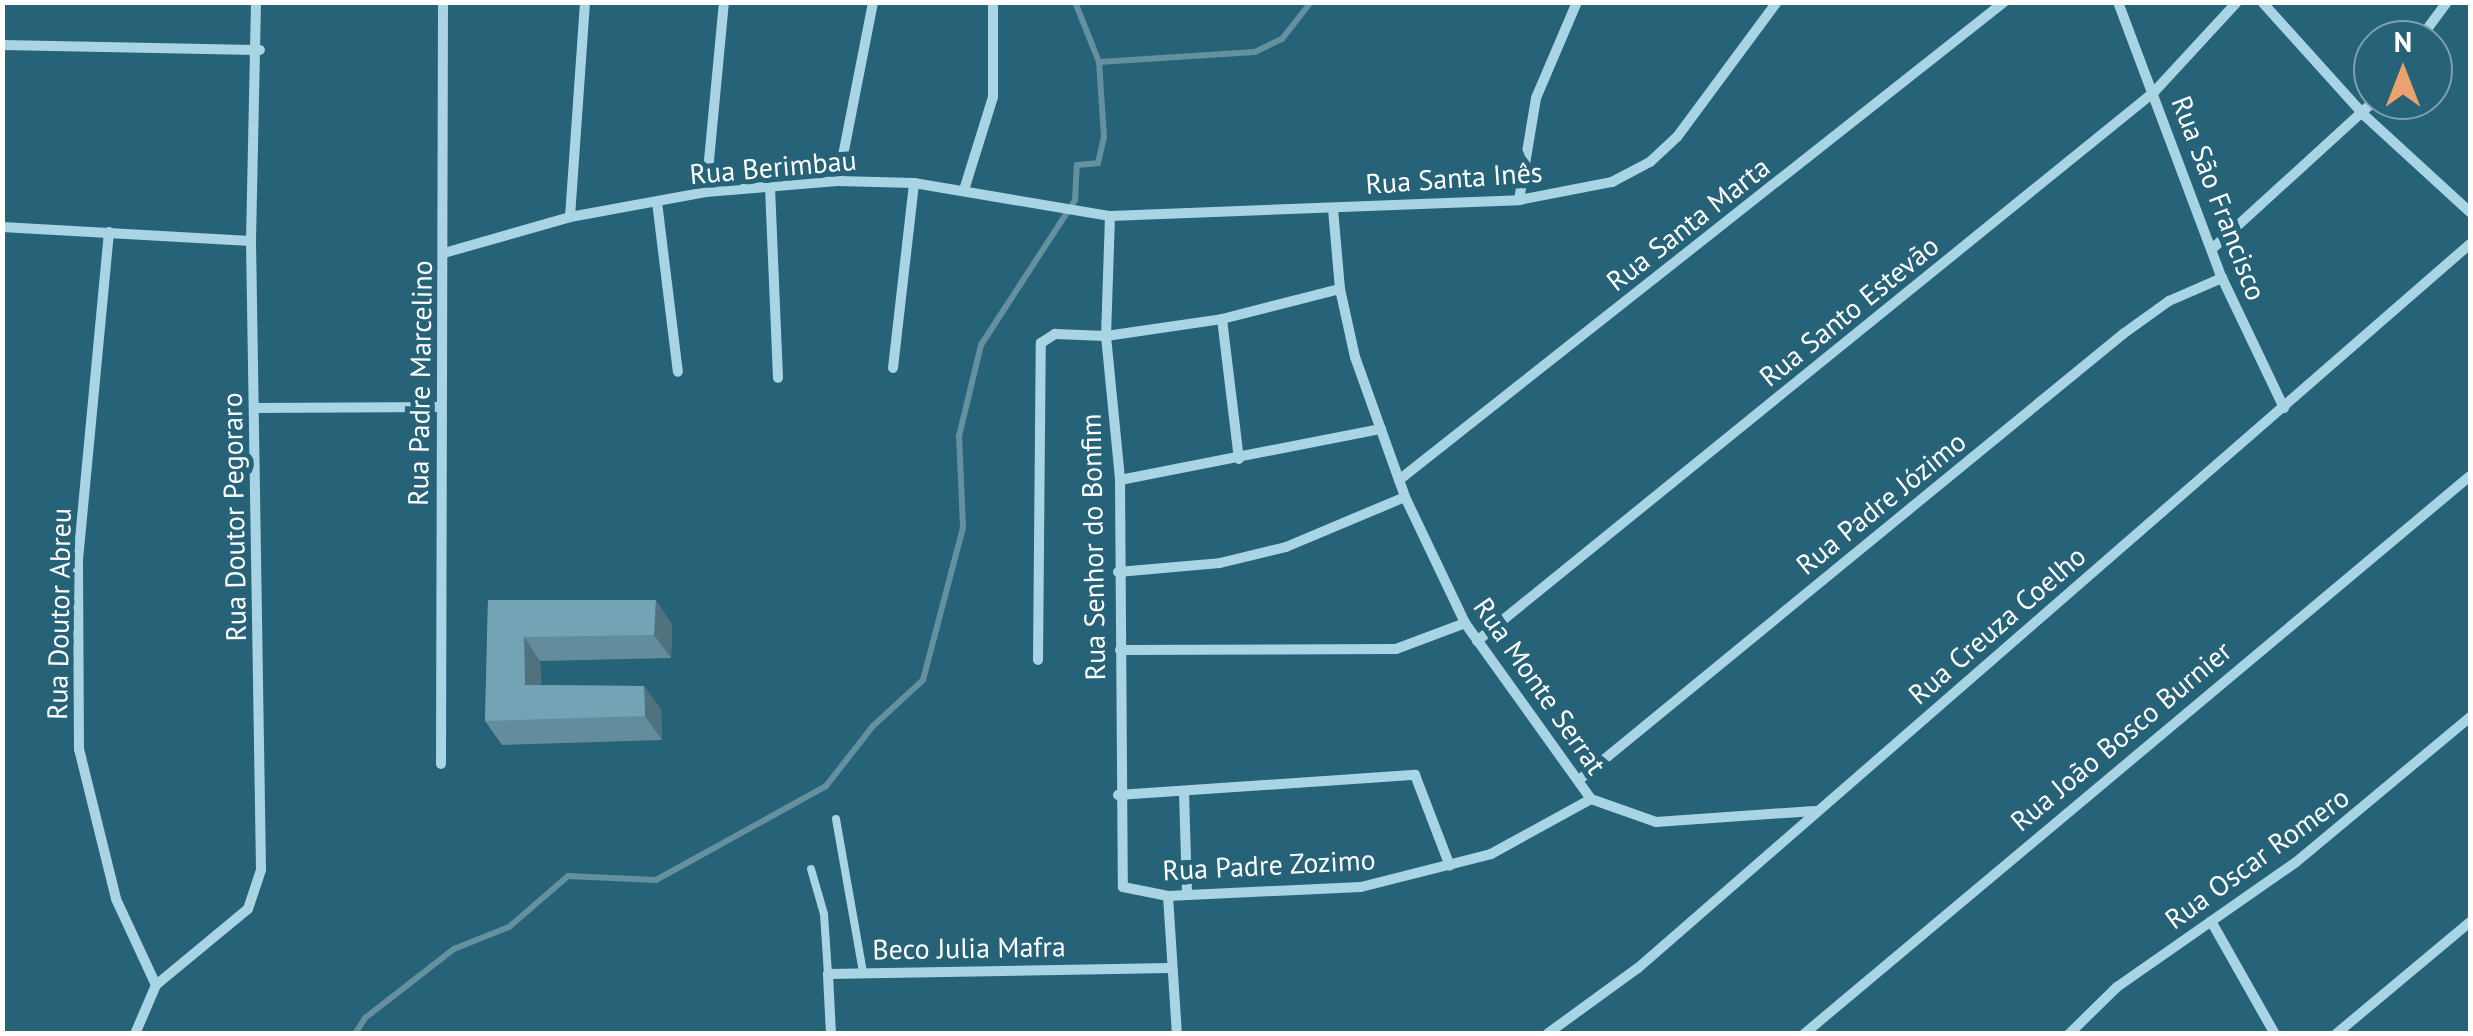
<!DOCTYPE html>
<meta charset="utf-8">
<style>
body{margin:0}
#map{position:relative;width:2473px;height:1036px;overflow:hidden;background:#266278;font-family:"PT Sans",sans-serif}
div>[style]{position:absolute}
.stream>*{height:6px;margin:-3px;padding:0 3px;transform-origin:3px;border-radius:3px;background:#65909f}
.service>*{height:8px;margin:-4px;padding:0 4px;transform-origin:4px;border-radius:4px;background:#a9d4e3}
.minor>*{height:10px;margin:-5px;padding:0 5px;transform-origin:5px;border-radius:5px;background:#a9d4e3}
.wall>*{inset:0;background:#638c9c}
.shaded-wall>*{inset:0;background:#50727f}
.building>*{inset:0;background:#73a3b5}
span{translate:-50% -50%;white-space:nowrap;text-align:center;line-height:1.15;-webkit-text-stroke:10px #266278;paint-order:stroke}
.street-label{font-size:28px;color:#fff}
.frame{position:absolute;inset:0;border:5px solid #fff;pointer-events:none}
.north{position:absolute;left:2353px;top:20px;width:100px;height:100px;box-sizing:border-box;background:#266278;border:2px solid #7da1ae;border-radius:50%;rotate:0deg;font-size:28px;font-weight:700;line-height:40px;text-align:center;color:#fff}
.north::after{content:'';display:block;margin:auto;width:35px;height:45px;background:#eba26f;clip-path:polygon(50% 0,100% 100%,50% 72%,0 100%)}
</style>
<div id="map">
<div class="stream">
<div style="left:1099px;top:62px;width:156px;rotate:-3.7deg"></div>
<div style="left:1255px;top:52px;width:30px;rotate:-26deg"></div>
<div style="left:1282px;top:39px;width:47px;rotate:-51.9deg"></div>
<div style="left:355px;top:1034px;width:19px;rotate:-58deg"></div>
<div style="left:365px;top:1018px;width:113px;rotate:-37.8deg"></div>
<div style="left:454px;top:949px;width:59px;rotate:-21.8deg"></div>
<div style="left:509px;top:927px;width:78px;rotate:-40.8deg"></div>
<div style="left:568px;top:876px;width:88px;rotate:2.6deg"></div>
<div style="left:656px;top:880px;width:194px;rotate:-28.9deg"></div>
<div style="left:826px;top:786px;width:76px;rotate:-51.9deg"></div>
<div style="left:873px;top:726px;width:68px;rotate:-42.6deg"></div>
<div style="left:923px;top:680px;width:158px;rotate:-75.3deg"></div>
<div style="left:963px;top:527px;width:91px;rotate:-92.5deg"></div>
<div style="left:959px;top:436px;width:94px;rotate:-76.4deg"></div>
<div style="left:981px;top:345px;width:173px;rotate:-57deg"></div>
<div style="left:1075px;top:200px;width:35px;rotate:-87deg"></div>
<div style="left:1077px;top:165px;width:21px;rotate:-5deg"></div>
<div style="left:1098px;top:163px;width:27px;rotate:-77deg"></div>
<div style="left:1104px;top:137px;width:75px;rotate:-93.8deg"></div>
<div style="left:1099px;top:62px;width:65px;rotate:-111.8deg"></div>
</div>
<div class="service">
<div style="left:836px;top:819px;width:155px;rotate:80deg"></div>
<div style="left:811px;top:869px;width:47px;rotate:73.9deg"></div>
<div style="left:824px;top:914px;width:60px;rotate:86.2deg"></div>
</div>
<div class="minor">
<div style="left:2118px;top:2px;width:295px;rotate:69.4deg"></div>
<div style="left:2222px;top:278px;width:144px;rotate:64.5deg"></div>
<div style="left:2262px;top:2px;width:152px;rotate:47.9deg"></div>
<div style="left:2364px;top:115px;width:144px;rotate:42.5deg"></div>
<div style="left:2419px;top:40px;width:47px;rotate:-53.6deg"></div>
<div style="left:2px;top:45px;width:258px;rotate:1.1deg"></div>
<div style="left:838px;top:181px;width:182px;rotate:-78.9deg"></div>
<div style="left:770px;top:187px;width:191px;rotate:87.6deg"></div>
<div style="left:964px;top:190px;width:97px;rotate:-72.7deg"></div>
<div style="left:993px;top:97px;width:95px;rotate:-90deg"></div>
<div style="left:706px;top:192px;width:191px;rotate:-84.6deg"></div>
<div style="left:1519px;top:200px;width:103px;rotate:-80.5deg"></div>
<div style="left:1536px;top:98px;width:104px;rotate:-66.9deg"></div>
<div style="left:657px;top:202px;width:171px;rotate:83deg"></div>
<div style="left:1333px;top:209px;width:80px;rotate:85deg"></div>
<div style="left:1340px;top:289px;width:70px;rotate:77.6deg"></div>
<div style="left:1355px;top:357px;width:149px;rotate:70.3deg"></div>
<div style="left:1405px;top:497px;width:140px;rotate:64.5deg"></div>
<div style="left:1465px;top:623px;width:216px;rotate:54.4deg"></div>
<div style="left:1591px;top:799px;width:69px;rotate:19.5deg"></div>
<div style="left:1656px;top:822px;width:159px;rotate:-4deg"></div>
<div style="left:1110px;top:216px;width:120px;rotate:91.9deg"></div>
<div style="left:1106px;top:336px;width:145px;rotate:84.4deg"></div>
<div style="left:1120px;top:480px;width:407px;rotate:89.6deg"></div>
<div style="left:1123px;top:887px;width:46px;rotate:11.3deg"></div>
<div style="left:1168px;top:896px;width:193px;rotate:-2.7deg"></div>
<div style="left:1361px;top:887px;width:134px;rotate:-14.2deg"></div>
<div style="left:1491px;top:854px;width:114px;rotate:-28.8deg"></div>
<div style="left:570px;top:217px;width:216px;rotate:-86deg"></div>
<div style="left:2px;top:227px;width:249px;rotate:3.2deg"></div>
<div style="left:109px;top:232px;width:332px;rotate:95.4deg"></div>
<div style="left:78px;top:563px;width:186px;rotate:89.7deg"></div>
<div style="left:79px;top:749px;width:154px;rotate:76.1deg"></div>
<div style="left:116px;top:899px;width:95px;rotate:65.1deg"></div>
<div style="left:2212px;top:249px;width:221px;rotate:-42.4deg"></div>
<div style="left:444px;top:253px;width:131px;rotate:-15.9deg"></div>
<div style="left:570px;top:217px;width:138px;rotate:-10.4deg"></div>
<div style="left:706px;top:192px;width:132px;rotate:-4.8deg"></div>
<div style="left:838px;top:181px;width:76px;rotate:1.5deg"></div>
<div style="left:914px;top:183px;width:199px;rotate:9.6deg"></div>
<div style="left:1110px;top:216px;width:409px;rotate:-2.2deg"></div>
<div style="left:1519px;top:200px;width:95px;rotate:-11deg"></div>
<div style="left:1612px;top:182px;width:43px;rotate:-27.8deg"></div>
<div style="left:1650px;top:162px;width:37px;rotate:-43deg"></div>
<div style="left:1677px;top:137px;width:168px;rotate:-53.5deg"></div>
<div style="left:1222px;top:319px;width:141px;rotate:83.1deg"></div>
<div style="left:893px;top:368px;width:186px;rotate:-83.5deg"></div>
<div style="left:254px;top:408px;width:187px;rotate:-0.3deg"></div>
<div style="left:1120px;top:480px;width:266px;rotate:-11.1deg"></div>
<div style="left:1399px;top:480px;width:771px;rotate:-38.31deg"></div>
<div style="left:1118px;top:572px;width:102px;rotate:-5deg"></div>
<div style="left:1220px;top:563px;width:68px;rotate:-13.6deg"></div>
<div style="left:1286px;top:547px;width:129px;rotate:-22.8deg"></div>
<div style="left:1477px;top:641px;width:872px;rotate:-39.04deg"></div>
<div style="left:2154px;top:92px;width:122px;rotate:-47.3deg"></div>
<div style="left:1120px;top:650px;width:276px;rotate:-0.2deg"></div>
<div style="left:1396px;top:649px;width:74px;rotate:-20.6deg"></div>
<div style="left:1038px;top:660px;width:317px;rotate:-89.5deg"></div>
<div style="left:1041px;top:343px;width:17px;rotate:-33deg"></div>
<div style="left:1055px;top:334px;width:51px;rotate:2.2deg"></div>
<div style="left:1106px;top:336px;width:117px;rotate:-8.3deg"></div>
<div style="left:1222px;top:319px;width:122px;rotate:-14.3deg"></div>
<div style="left:441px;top:764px;width:762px;rotate:-89.85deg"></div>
<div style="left:1579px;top:780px;width:703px;rotate:-39.35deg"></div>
<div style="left:2123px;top:334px;width:57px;rotate:-35.7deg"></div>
<div style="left:2169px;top:301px;width:58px;rotate:-23.5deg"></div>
<div style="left:1184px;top:792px;width:102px;rotate:88.3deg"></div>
<div style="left:1118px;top:795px;width:298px;rotate:-3.9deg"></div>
<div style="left:1415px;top:775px;width:97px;rotate:69deg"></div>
<div style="left:1168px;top:896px;width:138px;rotate:86.3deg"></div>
<div style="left:2211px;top:921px;width:130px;rotate:60.5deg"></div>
<div style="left:135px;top:1034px;width:53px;rotate:-66.8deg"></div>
<div style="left:156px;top:985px;width:119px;rotate:-39.6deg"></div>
<div style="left:248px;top:909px;width:41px;rotate:-71.6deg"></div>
<div style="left:261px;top:870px;width:629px;rotate:-90.91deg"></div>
<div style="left:251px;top:241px;width:239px;rotate:-88.8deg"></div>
<div style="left:831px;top:1034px;width:60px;rotate:-92.9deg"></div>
<div style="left:828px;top:974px;width:342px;rotate:-1deg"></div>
<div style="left:1547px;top:1034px;width:112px;rotate:-36deg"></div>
<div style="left:1638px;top:968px;width:1103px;rotate:-41.03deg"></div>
<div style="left:1804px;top:1034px;width:869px;rotate:-39.96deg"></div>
<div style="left:2069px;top:1034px;width:67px;rotate:-44.4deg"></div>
<div style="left:2117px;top:987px;width:217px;rotate:-34.9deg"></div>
<div style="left:2295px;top:863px;width:228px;rotate:-39.8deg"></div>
<div style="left:2336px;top:1034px;width:175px;rotate:-39.9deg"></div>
</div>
<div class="wall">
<div style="clip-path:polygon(488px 600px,672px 624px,671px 658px,540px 661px,541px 685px,644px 686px,661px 710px,662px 740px,502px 745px,485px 721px)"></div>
</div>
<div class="shaded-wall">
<div style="clip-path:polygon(656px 600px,672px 624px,671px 658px,654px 635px)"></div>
<div style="clip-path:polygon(524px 637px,540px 661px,542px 709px,525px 685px)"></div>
<div style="clip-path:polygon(644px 686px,661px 710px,662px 740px,645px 716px)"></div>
</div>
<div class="building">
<div style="clip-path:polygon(488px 600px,656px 600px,654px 635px,524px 637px,525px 685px,644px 686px,645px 716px,485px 721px)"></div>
</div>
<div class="street-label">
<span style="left:773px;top:167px;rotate:-5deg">Rua Berimbau</span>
<span style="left:1454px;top:178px;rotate:-4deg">Rua Santa Inês</span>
<span style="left:2219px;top:198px;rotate:69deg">Rua São Francisco</span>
<span style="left:1688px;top:224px;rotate:-38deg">Rua Santa Marta</span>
<span style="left:1849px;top:311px;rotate:-39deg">Rua Santo Estevão</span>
<span style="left:420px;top:383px;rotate:-89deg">Rua Padre Marcelino</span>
<span style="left:1881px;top:503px;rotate:-39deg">Rua Padre Józimo</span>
<span style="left:234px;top:517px;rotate:-91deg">Rua Doutor Pegoraro</span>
<span style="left:1093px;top:547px;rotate:-91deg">Rua Senhor do Bonfim</span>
<span style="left:59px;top:614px;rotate:-89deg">Rua Doutor Abreu</span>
<span style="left:1997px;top:625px;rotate:-41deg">Rua Creuza Coelho</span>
<span style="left:1540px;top:686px;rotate:55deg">Rua Monte Serrat</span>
<span style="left:2121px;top:736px;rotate:-40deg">Rua João Bosco Burnier</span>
<span style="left:2257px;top:858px;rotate:-36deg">Rua Oscar Romero</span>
<span style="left:1269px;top:865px;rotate:-3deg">Rua Padre Zozimo</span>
<span style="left:969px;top:948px;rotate:-1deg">Beco Julia Mafra</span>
</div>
<div class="frame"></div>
<div class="north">N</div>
</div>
